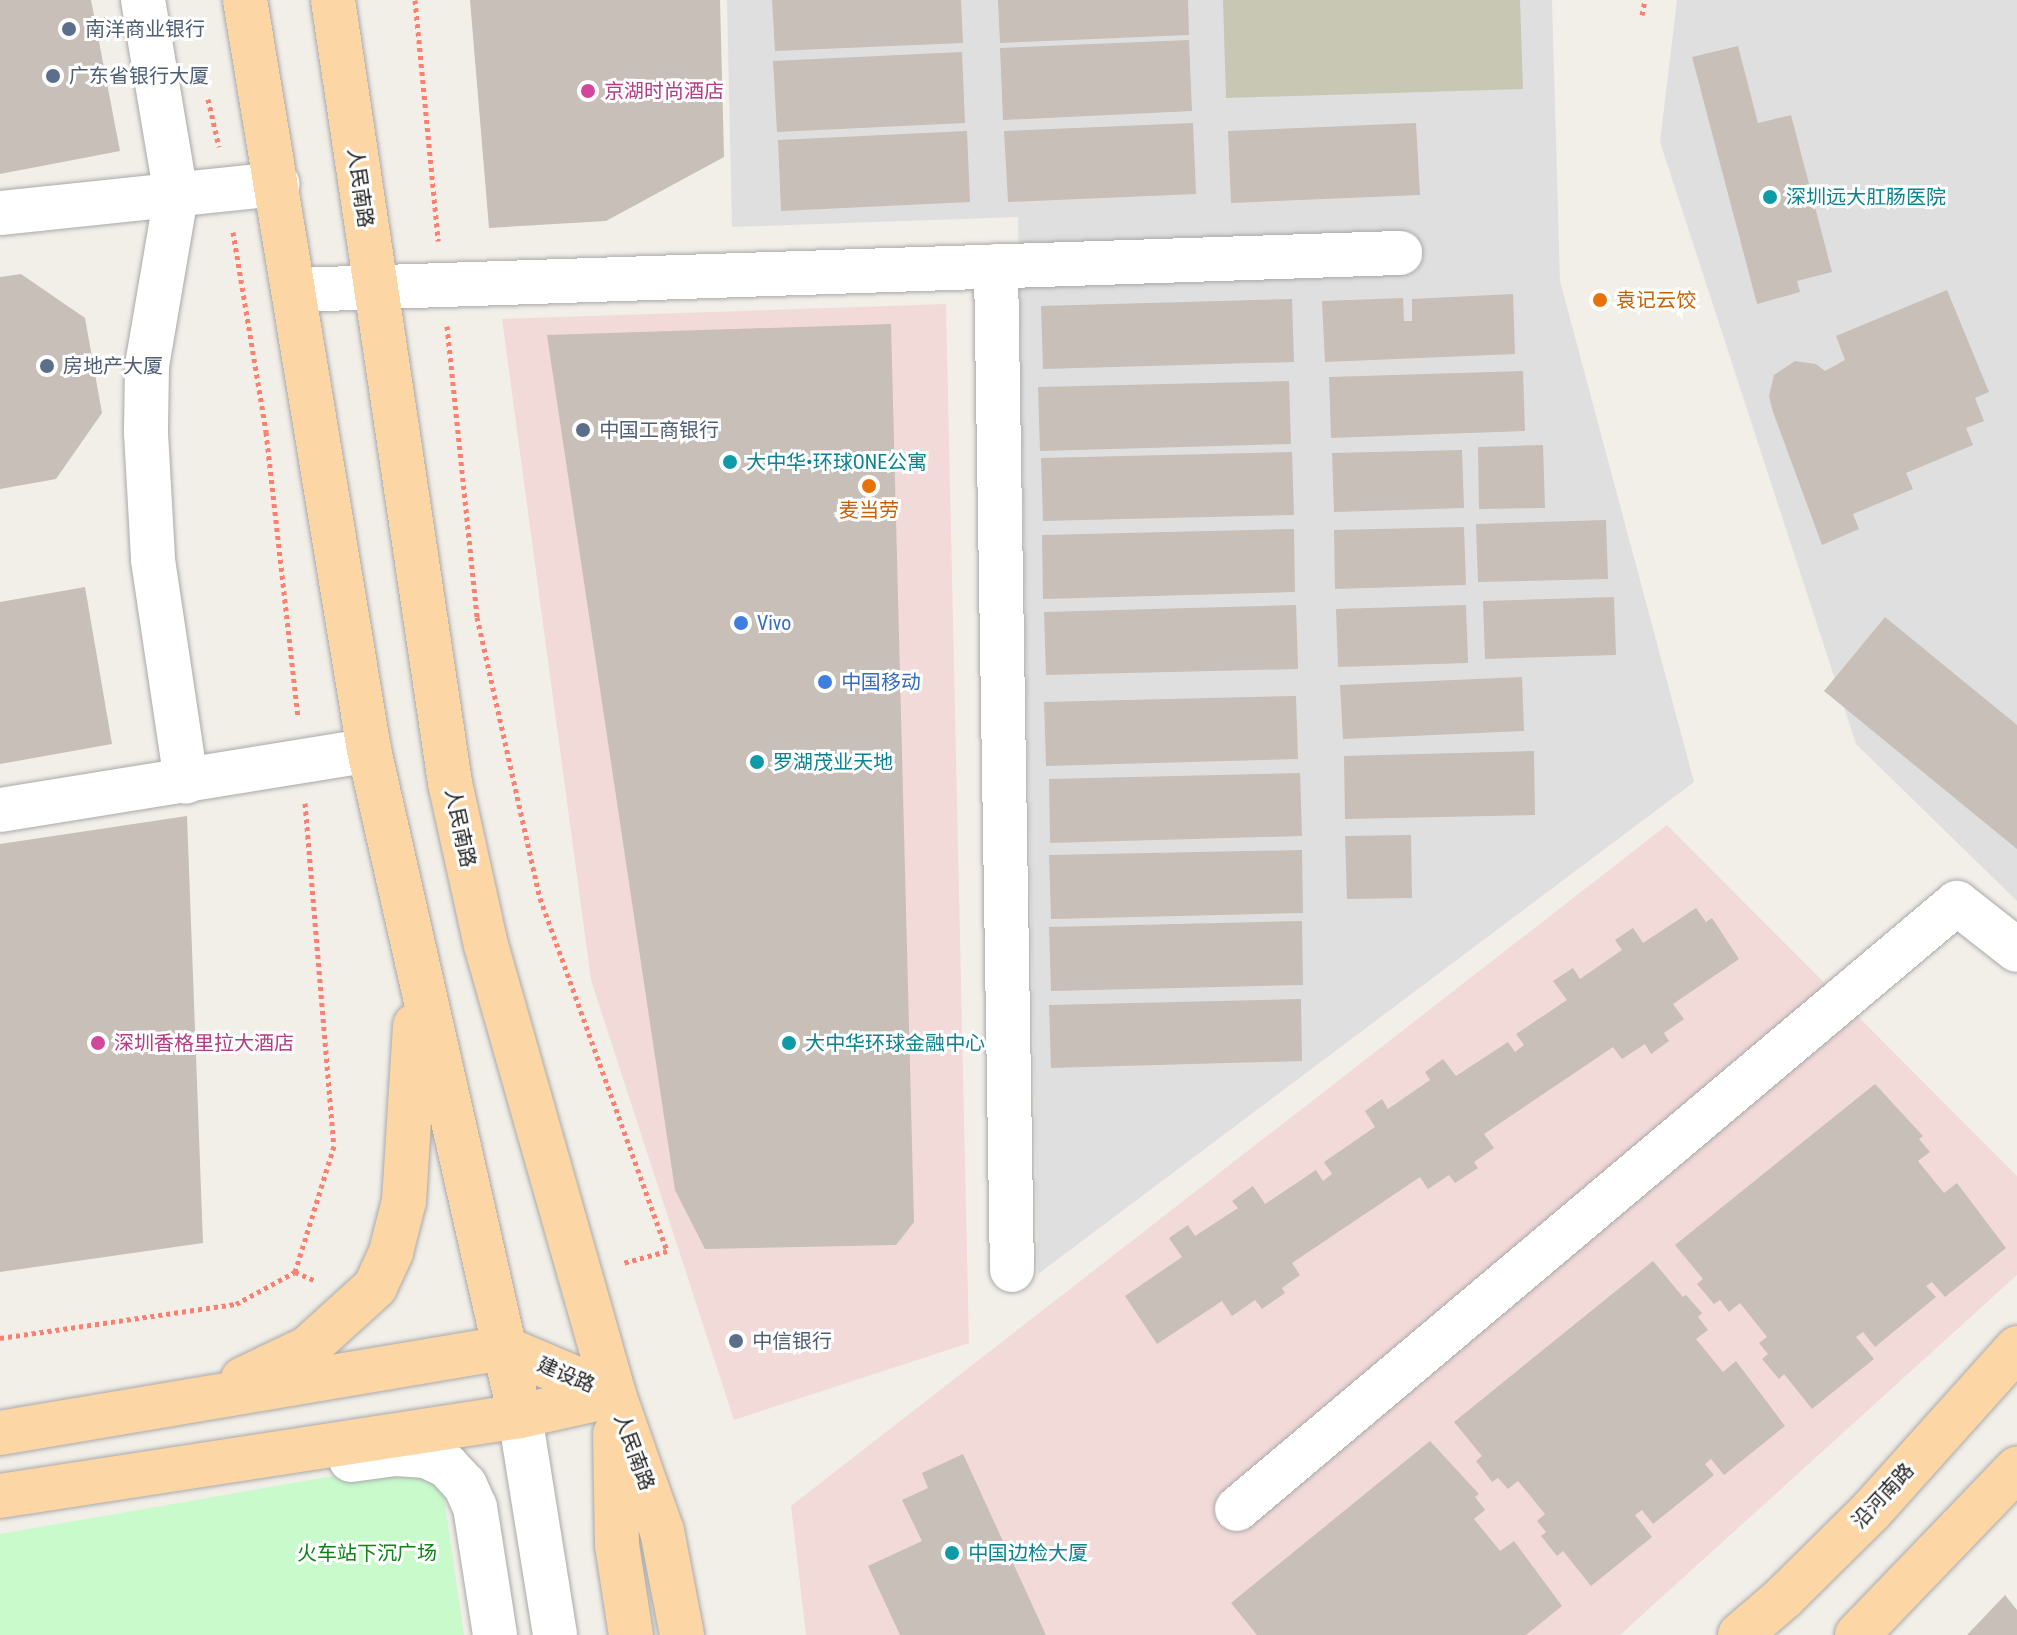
<!DOCTYPE html>
<meta charset="utf-8">
<style>
body{margin:0}
#map{position:relative;width:2017px;height:1635px;overflow:hidden;background:#f2efe9;font-family:"Roboto Condensed","Noto Sans SC",sans-serif}
div>[style]{position:absolute}
.residential>*{inset:0;background:#e0dfdf}
.commercial>*{inset:0;background:#f2dad9}
.construction>*{inset:0;background:#c7c7b4}
.park>*{inset:0;background:#c8facc}
.building>*{inset:0;background:#c7bfb8}
.path>*{height:5px;margin-top:-2.5px;transform-origin:0;background:repeating-linear-gradient(90deg,#fa8072 0 4px,transparent 0 8px)}
.roads{filter:drop-shadow(0 0 2px #a9a9a9) drop-shadow(0 0 2px #a9a9a9)}
.minor>*{height:44px;margin:-22px;padding:0 22px;transform-origin:22px;border-radius:22px;background:#fff}
.major>*{height:44px;margin:-22px;padding:0 22px;transform-origin:22px;border-radius:22px;background:#fcd6a4}
.dots>*{width:22px;height:22px;translate:-50% -50%;box-sizing:border-box;border:4px solid #fff;border-radius:50%}
span{translate:-50% -50%;white-space:nowrap;text-align:center;line-height:1.15;-webkit-text-stroke:6px #fff;paint-order:stroke}
.service-label{font-size:20px;color:#4e5e75}
.left{translate:0 -50%;text-align:left}
.hotel-label{font-size:20px;color:#b23c85}
.street-label{font-size:20px;color:#222}
.culture-label{font-size:20px;color:#0d838f}
.food-label{font-size:20px;color:#c56008}
.shop-label{font-size:20px;color:#366cbe}
.park-label{font-size:20px;color:#0c8416}
</style>
<div id="map">
<div class="residential">
<div style="clip-path:polygon(727px 0,1552px 0,1560px 281px,1694px 782px,1038px 1274px,1018px 217px,732px 227px)"></div>
<div style="clip-path:polygon(1677px 0,2017px 0,2017px 901px,1856px 744px,1660px 142px)"></div>
</div>
<div class="commercial">
<div style="clip-path:polygon(946px 304px,969px 1343px,734px 1420px,591px 980px,502px 319px)"></div>
<div style="clip-path:polygon(1667px 825px,2017px 1176px,2017px 1275px,1620px 1635px,806px 1635px,791px 1506px)"></div>
</div>
<div class="construction">
<div style="clip-path:polygon(1223px 0,1520px 0,1523px 89px,1226px 98px)"></div>
</div>
<div class="park">
<div style="clip-path:polygon(391px 1466px,442px 1483px,464px 1635px,0 1635px,0 1534px)"></div>
</div>
<div class="building">
<div style="clip-path:polygon(0 0,91px 0,120px 151px,0 174px)"></div>
<div style="clip-path:polygon(470px 0,720px 0,724px 157px,606px 221px,489px 228px)"></div>
<div style="clip-path:polygon(772px 0,961px 0,963px 43px,775px 51px)"></div>
<div style="clip-path:polygon(998px 0,1188px 0,1189px 35px,1000px 43px)"></div>
<div style="clip-path:polygon(1189px 40px,1192px 111px,1003px 120px,1000px 48px)"></div>
<div style="clip-path:polygon(1738px 46px,1758px 123px,1791px 115px,1832px 272px,1797px 281px,1800px 292px,1757px 304px,1692px 57px)"></div>
<div style="clip-path:polygon(962px 52px,965px 123px,777px 132px,773px 61px)"></div>
<div style="clip-path:polygon(1193px 123px,1196px 194px,1008px 202px,1004px 131px)"></div>
<div style="clip-path:polygon(1416px 123px,1420px 195px,1231px 203px,1228px 131px)"></div>
<div style="clip-path:polygon(967px 131px,970px 202px,781px 211px,778px 140px)"></div>
<div style="clip-path:polygon(21px 274px,85px 318px,102px 413px,56px 479px,0 489px,0 277px)"></div>
<div style="clip-path:polygon(1947px 290px,1989px 392px,1975px 398px,1984px 421px,1966px 428px,1973px 445px,1906px 473px,1913px 489px,1853px 514px,1859px 529px,1822px 545px,1773px 412px,1769px 396px,1774px 375px,1795px 361px,1816px 364px,1825px 371px,1845px 360px,1836px 336px)"></div>
<div style="clip-path:polygon(1513px 294px,1515px 354px,1325px 362px,1322px 301px,1403px 298px,1404px 321px,1412px 321px,1412px 299px)"></div>
<div style="clip-path:polygon(1292px 299px,1294px 362px,1043px 369px,1041px 306px)"></div>
<div style="clip-path:polygon(891px 324px,914px 1222px,896px 1245px,705px 1249px,675px 1190px,547px 335px)"></div>
<div style="clip-path:polygon(1523px 371px,1525px 431px,1331px 438px,1329px 377px)"></div>
<div style="clip-path:polygon(1289px 381px,1291px 444px,1040px 451px,1038px 387px)"></div>
<div style="clip-path:polygon(1543px 445px,1545px 508px,1479px 509px,1478px 447px)"></div>
<div style="clip-path:polygon(1462px 450px,1464px 508px,1334px 512px,1332px 453px)"></div>
<div style="clip-path:polygon(1292px 452px,1294px 515px,1043px 521px,1041px 458px)"></div>
<div style="clip-path:polygon(1606px 520px,1608px 579px,1478px 582px,1476px 524px)"></div>
<div style="clip-path:polygon(1464px 527px,1466px 585px,1335px 589px,1334px 530px)"></div>
<div style="clip-path:polygon(1294px 529px,1295px 592px,1043px 599px,1042px 535px)"></div>
<div style="clip-path:polygon(85px 587px,112px 744px,0 764px,0 602px)"></div>
<div style="clip-path:polygon(1614px 597px,1616px 655px,1485px 659px,1483px 601px)"></div>
<div style="clip-path:polygon(1296px 605px,1298px 669px,1046px 675px,1044px 612px)"></div>
<div style="clip-path:polygon(1466px 605px,1468px 663px,1338px 667px,1336px 609px)"></div>
<div style="clip-path:polygon(1885px 617px,2017px 725px,2017px 849px,1824px 691px)"></div>
<div style="clip-path:polygon(1522px 677px,1524px 731px,1343px 739px,1340px 685px)"></div>
<div style="clip-path:polygon(1296px 696px,1298px 759px,1046px 766px,1044px 702px)"></div>
<div style="clip-path:polygon(1534px 751px,1535px 815px,1345px 819px,1344px 756px)"></div>
<div style="clip-path:polygon(1300px 773px,1302px 836px,1050px 843px,1049px 779px)"></div>
<div style="clip-path:polygon(187px 816px,203px 1243px,0 1272px,0 844px)"></div>
<div style="clip-path:polygon(1411px 835px,1412px 898px,1347px 899px,1345px 836px)"></div>
<div style="clip-path:polygon(1302px 850px,1303px 913px,1051px 919px,1049px 855px)"></div>
<div style="clip-path:polygon(1696px 908px,1706px 922px,1712px 918px,1739px 959px,1673px 1004px,1684px 1019px,1664px 1033px,1669px 1041px,1651px 1054px,1645px 1044px,1622px 1059px,1613px 1047px,1484px 1134px,1494px 1148px,1474px 1162px,1478px 1168px,1455px 1183px,1449px 1175px,1428px 1189px,1420px 1177px,1292px 1263px,1300px 1275px,1282px 1288px,1285px 1293px,1262px 1309px,1255px 1300px,1232px 1316px,1222px 1301px,1157px 1344px,1125px 1296px,1182px 1257px,1169px 1238px,1188px 1225px,1195px 1236px,1238px 1208px,1232px 1201px,1253px 1186px,1265px 1204px,1316px 1170px,1323px 1181px,1332px 1174px,1324px 1162px,1375px 1127px,1365px 1111px,1382px 1099px,1388px 1109px,1430px 1080px,1425px 1072px,1443px 1059px,1456px 1076px,1508px 1042px,1515px 1052px,1524px 1045px,1516px 1034px,1567px 1000px,1553px 981px,1573px 968px,1580px 979px,1622px 950px,1615px 940px,1633px 928px,1643px 943px)"></div>
<div style="clip-path:polygon(1302px 921px,1303px 985px,1051px 991px,1049px 927px)"></div>
<div style="clip-path:polygon(1301px 999px,1302px 1061px,1051px 1068px,1049px 1005px)"></div>
<div style="clip-path:polygon(1875px 1084px,1923px 1136px,1919px 1139px,1930px 1152px,1918px 1161px,1944px 1193px,1957px 1183px,2006px 1248px,1945px 1297px,1932px 1282px,1926px 1286px,1936px 1297px,1875px 1347px,1863px 1332px,1856px 1337px,1874px 1359px,1812px 1409px,1784px 1374px,1779px 1379px,1762px 1359px,1768px 1354px,1759px 1343px,1767px 1337px,1740px 1303px,1729px 1312px,1720px 1300px,1714px 1304px,1697px 1284px,1703px 1279px,1675px 1245px)"></div>
<div style="clip-path:polygon(1653px 1261px,1683px 1297px,1686px 1295px,1702px 1313px,1698px 1317px,1708px 1330px,1696px 1339px,1723px 1372px,1736px 1361px,1785px 1426px,1724px 1475px,1711px 1459px,1705px 1464px,1714px 1475px,1653px 1524px,1642px 1510px,1635px 1515px,1652px 1537px,1591px 1586px,1563px 1551px,1557px 1556px,1541px 1536px,1546px 1532px,1537px 1521px,1545px 1514px,1518px 1481px,1508px 1489px,1498px 1478px,1492px 1482px,1476px 1461px,1482px 1456px,1454px 1422px)"></div>
<div style="clip-path:polygon(1430px 1441px,1479px 1494px,1475px 1497px,1485px 1510px,1474px 1519px,1500px 1551px,1514px 1541px,1562px 1606px,1526px 1635px,1257px 1635px,1231px 1603px)"></div>
<div style="clip-path:polygon(963px 1454px,1046px 1635px,900px 1635px,868px 1566px,922px 1541px,902px 1500px,928px 1488px,922px 1473px)"></div>
<div style="clip-path:polygon(2005px 1595px,2017px 1610px,2017px 1635px,1967px 1635px)"></div>
</div>
<div class="path">
<div style="left:415px;top:0;width:242px;rotate:84.5deg"></div>
<div style="left:1642px;top:15px;width:15px;rotate:-79deg"></div>
<div style="left:208px;top:99px;width:49px;rotate:77.1deg"></div>
<div style="left:233px;top:232px;width:203px;rotate:80.6deg"></div>
<div style="left:266px;top:432px;width:288px;rotate:83.6deg"></div>
<div style="left:447px;top:326px;width:293px;rotate:84.1deg"></div>
<div style="left:477px;top:617px;width:288px;rotate:77.4deg"></div>
<div style="left:540px;top:898px;width:375px;rotate:70.2deg"></div>
<div style="left:667px;top:1251px;width:46px;rotate:164.7deg"></div>
<div style="left:305px;top:803px;width:344px;rotate:85.2deg"></div>
<div style="left:334px;top:1146px;width:132px;rotate:107.2deg"></div>
<div style="left:295px;top:1272px;width:23px;rotate:23deg"></div>
<div style="left:0;top:1338px;width:238px;rotate:-8.2deg"></div>
<div style="left:236px;top:1304px;width:67px;rotate:-28.5deg"></div>
</div>
<div class="roads">
<div class="minor">
<div style="left:143px;top:0;width:199px;rotate:80.4deg"></div>
<div style="left:176px;top:196px;width:172px;rotate:99.7deg"></div>
<div style="left:147px;top:366px;width:67px;rotate:90.9deg"></div>
<div style="left:146px;top:433px;width:127px;rotate:86.8deg"></div>
<div style="left:153px;top:560px;width:224px;rotate:81.5deg"></div>
<div style="left:0;top:213px;width:279px;rotate:-6deg"></div>
<div style="left:996px;top:266px;width:1004px;rotate:89.09deg"></div>
<div style="left:294px;top:290px;width:1107px;rotate:-1.92deg"></div>
<div style="left:0;top:810px;width:374px;rotate:-9.2deg"></div>
<div style="left:520px;top:1416px;width:222px;rotate:80.9deg"></div>
<div style="left:351px;top:1460px;width:45px;rotate:-7.6deg"></div>
<div style="left:396px;top:1454px;width:30px;rotate:4deg"></div>
<div style="left:426px;top:1456px;width:23px;rotate:25deg"></div>
<div style="left:447px;top:1466px;width:26px;rotate:47deg"></div>
<div style="left:465px;top:1485px;width:24px;rotate:66deg"></div>
<div style="left:475px;top:1507px;width:130px;rotate:81.1deg"></div>
<div style="left:1237px;top:1509px;width:941px;rotate:-40.09deg"></div>
<div style="left:1957px;top:903px;width:76px;rotate:38.1deg"></div>
</div>
<div class="major">
<div style="left:245px;top:0;width:760px;rotate:80.61deg"></div>
<div style="left:369px;top:750px;width:683px;rotate:77.23deg"></div>
<div style="left:333px;top:0;width:792px;rotate:81.5deg"></div>
<div style="left:450px;top:783px;width:166px;rotate:77.5deg"></div>
<div style="left:486px;top:945px;width:468px;rotate:74.1deg"></div>
<div style="left:614px;top:1395px;width:144px;rotate:70.6deg"></div>
<div style="left:662px;top:1531px;width:106px;rotate:79.1deg"></div>
<div style="left:243px;top:1379px;width:72px;rotate:-25.5deg"></div>
<div style="left:308px;top:1348px;width:91px;rotate:-42.3deg"></div>
<div style="left:375px;top:1287px;width:38px;rotate:-65deg"></div>
<div style="left:391px;top:1252px;width:53px;rotate:-75.7deg"></div>
<div style="left:404px;top:1201px;width:176px;rotate:-86.4deg"></div>
<div style="left:0;top:1433px;width:511px;rotate:-9.57deg"></div>
<div style="left:504px;top:1348px;width:120px;rotate:23.1deg"></div>
<div style="left:615px;top:1434px;width:111px;rotate:89deg"></div>
<div style="left:617px;top:1545px;width:91px;rotate:81.2deg"></div>
<div style="left:0;top:1496px;width:526px;rotate:-8.75deg"></div>
<div style="left:520px;top:1416px;width:96px;rotate:-12.6deg"></div>
<div style="left:1740px;top:1635px;width:57px;rotate:-40.7deg"></div>
<div style="left:1783px;top:1598px;width:124px;rotate:-44.7deg"></div>
<div style="left:1871px;top:1511px;width:219px;rotate:-48.1deg"></div>
<div style="left:1857px;top:1635px;width:231px;rotate:-46.1deg"></div>
</div>
</div>
<div class="dots">
<div style="left:69px;top:29px;background:#5c6f8a"></div>
<div style="left:53px;top:76px;background:#5c6f8a"></div>
<div style="left:588px;top:91px;background:#d1479c"></div>
<div style="left:1770px;top:197px;background:#0f9aa8"></div>
<div style="left:1600px;top:300px;background:#e8710a"></div>
<div style="left:47px;top:366px;background:#5c6f8a"></div>
<div style="left:583px;top:430px;background:#5c6f8a"></div>
<div style="left:730px;top:462px;background:#0f9aa8"></div>
<div style="left:869px;top:486px;background:#e8710a"></div>
<div style="left:741px;top:623px;background:#3f7fe0"></div>
<div style="left:825px;top:682px;background:#3f7fe0"></div>
<div style="left:757px;top:762px;background:#0f9aa8"></div>
<div style="left:98px;top:1043px;background:#d1479c"></div>
<div style="left:789px;top:1043px;background:#0f9aa8"></div>
<div style="left:736px;top:1341px;background:#5c6f8a"></div>
<div style="left:952px;top:1553px;background:#0f9aa8"></div>
</div>
<div class="service-label">
<span class="left" style="left:85px;top:29px">南洋商业银行</span>
<span class="left" style="left:69px;top:76px">广东省银行大厦</span>
<span class="left" style="left:63px;top:366px">房地产大厦</span>
<span class="left" style="left:599px;top:430px">中国工商银行</span>
<span class="left" style="left:752px;top:1341px">中信银行</span>
</div>
<div class="hotel-label">
<span class="left" style="left:604px;top:91px">京湖时尚酒店</span>
<span class="left" style="left:114px;top:1043px">深圳香格里拉大酒店</span>
</div>
<div class="street-label">
<span style="left:360px;top:188px;rotate:82deg">人民南路</span>
<span style="left:460px;top:828px;rotate:78deg">人民南路</span>
<span style="left:566px;top:1375px;rotate:23deg">建设路</span>
<span style="left:634px;top:1452px;rotate:70deg">人民南路</span>
<span style="left:1883px;top:1496px;rotate:-47deg">沿河南路</span>
</div>
<div class="culture-label">
<span class="left" style="left:1786px;top:197px">深圳远大肛肠医院</span>
<span class="left" style="left:746px;top:462px">大中华•环球ONE公寓</span>
<span class="left" style="left:773px;top:762px">罗湖茂业天地</span>
<span class="left" style="left:805px;top:1043px">大中华环球金融中心</span>
<span class="left" style="left:968px;top:1553px">中国边检大厦</span>
</div>
<div class="food-label">
<span class="left" style="left:1616px;top:300px">袁记云饺</span>
<span style="left:869px;top:510px">麦当劳</span>
</div>
<div class="shop-label">
<span class="left" style="left:757px;top:623px">Vivo</span>
<span class="left" style="left:841px;top:682px">中国移动</span>
</div>
<div class="park-label">
<span style="left:367px;top:1553px">火车站下沉广场</span>
</div>
</div>
